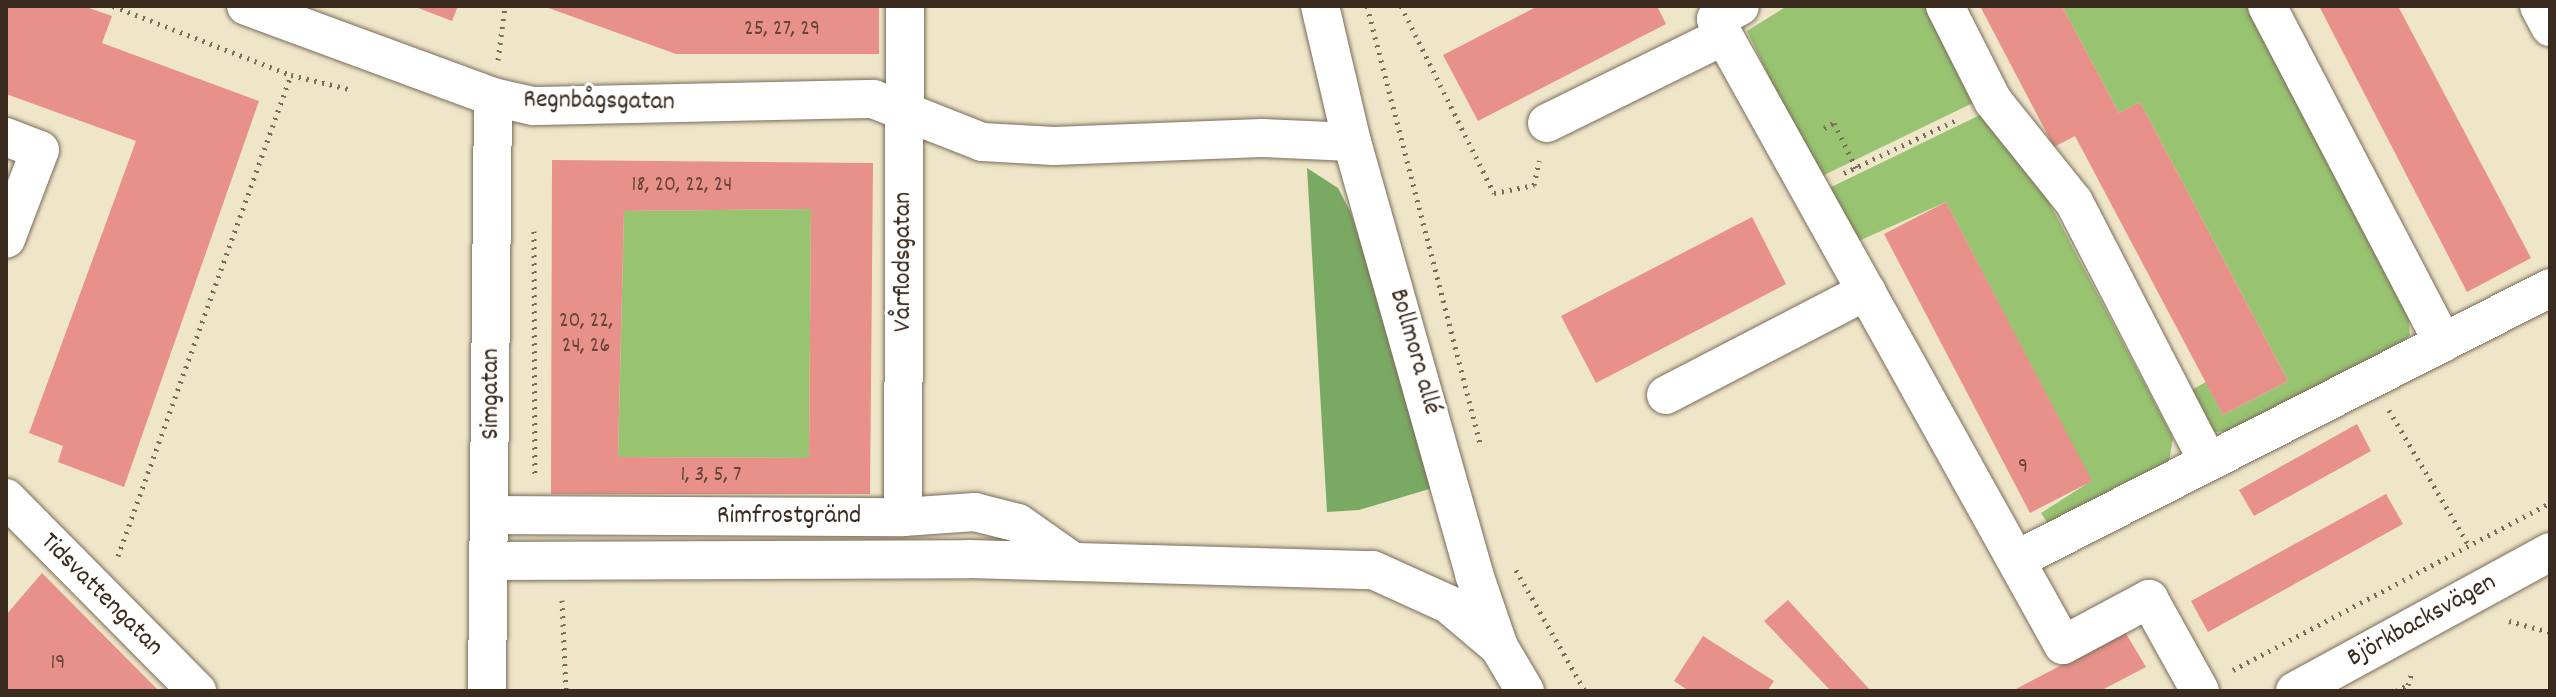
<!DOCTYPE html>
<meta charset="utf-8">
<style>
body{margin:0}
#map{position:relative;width:2556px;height:697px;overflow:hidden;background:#efe6c9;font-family:Dekko,sans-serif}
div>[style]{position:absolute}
.green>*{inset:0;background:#98c371}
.forest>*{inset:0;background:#7aa963}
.building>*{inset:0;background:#e7918a}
.path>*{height:5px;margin-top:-2.5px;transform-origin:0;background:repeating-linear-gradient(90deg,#7a6c5a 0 2px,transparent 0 8px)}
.roads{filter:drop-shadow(0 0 2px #7a6c5a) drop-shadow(0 0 2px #7a6c5a)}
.minor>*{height:38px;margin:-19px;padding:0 19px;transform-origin:19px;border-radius:19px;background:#fff}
span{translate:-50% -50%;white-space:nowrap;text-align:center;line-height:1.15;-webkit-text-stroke:6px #fff;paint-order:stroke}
.number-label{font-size:22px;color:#664439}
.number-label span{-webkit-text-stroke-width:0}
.street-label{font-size:26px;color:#3b2a1e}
.frame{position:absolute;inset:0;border:8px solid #3b2a1e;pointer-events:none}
</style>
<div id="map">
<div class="green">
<div style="clip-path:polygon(1787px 6px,1925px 6px,1979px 100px,1818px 178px,1747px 31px)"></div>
<div style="clip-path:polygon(2062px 6px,2254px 6px,2408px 309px,2410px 335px,2401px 345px,2230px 431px,2214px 432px,2198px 424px,2184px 394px,2206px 382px,2223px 415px,2288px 381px,2140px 102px,2119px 113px)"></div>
<div style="clip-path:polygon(1982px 114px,2040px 185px,2173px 438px,2169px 462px,2050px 527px,2041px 513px,2091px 481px,1946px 202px,1852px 244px,1823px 191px)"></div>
<div style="clip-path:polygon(811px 209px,809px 458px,618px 457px,624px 211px)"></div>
</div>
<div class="forest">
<div style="clip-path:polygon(1307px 168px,1338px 188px,1351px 213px,1436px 487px,1359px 510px,1327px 512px)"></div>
</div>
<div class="building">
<div style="clip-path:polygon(6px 6px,83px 6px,112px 16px,102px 43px,259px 101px,124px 487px,58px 462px,63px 446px,29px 433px,136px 141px,6px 94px)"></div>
<div style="clip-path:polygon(413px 6px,458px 6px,452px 21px)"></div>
<div style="clip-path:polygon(543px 6px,879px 6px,879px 54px,676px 54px)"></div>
<div style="clip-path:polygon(1538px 6px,1657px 6px,1666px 24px,1478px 121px,1443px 55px)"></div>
<div style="clip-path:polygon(1980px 6px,2062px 6px,2119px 113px,2140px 102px,2288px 381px,2223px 415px,2075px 136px,2054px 147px)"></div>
<div style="clip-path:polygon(2319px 6px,2398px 6px,2531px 258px,2467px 292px)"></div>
<div style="clip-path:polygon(evenodd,552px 160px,873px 163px,870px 494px,551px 494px,552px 160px,811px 209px,809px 458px,618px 457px,624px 211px,811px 209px)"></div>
<div style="clip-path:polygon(1946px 202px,2092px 481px,2030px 513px,1884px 234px)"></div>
<div style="clip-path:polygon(1752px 217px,1786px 284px,1596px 383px,1561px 316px)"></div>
<div style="clip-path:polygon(2357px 424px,2371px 451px,2254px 516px,2239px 490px)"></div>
<div style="clip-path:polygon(2386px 494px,2403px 524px,2208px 632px,2191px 601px)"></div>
<div style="clip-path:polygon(42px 573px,159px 691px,6px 691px,6px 615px)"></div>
<div style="clip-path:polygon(1788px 600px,1871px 691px,1831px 691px,1764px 621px)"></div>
<div style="clip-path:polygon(2125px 632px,2146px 667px,2100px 691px,2012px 691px)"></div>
<div style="clip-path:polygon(1703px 636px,1774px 681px,1767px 691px,1689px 691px,1674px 681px)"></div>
</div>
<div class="path">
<div style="left:113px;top:6px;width:191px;rotate:21.2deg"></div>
<div style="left:291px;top:75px;width:60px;rotate:13.6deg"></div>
<div style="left:1367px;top:6px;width:455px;rotate:75.5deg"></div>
<div style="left:1401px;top:6px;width:209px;rotate:63.6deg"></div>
<div style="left:1494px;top:193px;width:41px;rotate:-11.3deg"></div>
<div style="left:1534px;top:185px;width:25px;rotate:-78deg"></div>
<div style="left:498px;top:60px;width:54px;rotate:-82.6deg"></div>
<div style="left:1824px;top:128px;width:11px;rotate:-27deg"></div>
<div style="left:1834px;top:123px;width:50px;rotate:63.9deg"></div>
<div style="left:1844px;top:173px;width:126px;rotate:-25.3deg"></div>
<div style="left:534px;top:231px;width:246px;rotate:89.8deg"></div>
<div style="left:2389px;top:410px;width:156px;rotate:59.5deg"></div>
<div style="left:118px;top:556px;width:511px;rotate:-70.22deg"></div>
<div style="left:1516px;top:570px;width:139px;rotate:60.3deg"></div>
<div style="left:562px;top:600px;width:91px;rotate:87.5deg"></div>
<div style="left:2509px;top:621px;width:42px;rotate:15deg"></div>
<div style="left:2233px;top:670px;width:358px;rotate:-27.8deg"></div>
<div style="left:2396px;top:691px;width:13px;rotate:-27deg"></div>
<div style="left:2408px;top:685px;width:14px;rotate:-73deg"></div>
</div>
<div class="roads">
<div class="minor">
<div style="left:246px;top:6px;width:263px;rotate:20.2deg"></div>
<div style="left:493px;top:97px;width:41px;rotate:12.7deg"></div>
<div style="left:533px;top:106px;width:340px;rotate:-1.2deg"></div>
<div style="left:873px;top:99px;width:117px;rotate:21.5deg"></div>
<div style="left:982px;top:142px;width:72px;rotate:3.2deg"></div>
<div style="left:1054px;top:146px;width:208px;rotate:-2.2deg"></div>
<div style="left:1262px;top:138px;width:90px;rotate:2.5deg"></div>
<div style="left:1320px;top:6px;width:140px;rotate:76.8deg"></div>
<div style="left:1352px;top:142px;width:449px;rotate:74.2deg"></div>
<div style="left:1474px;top:574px;width:77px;rotate:71.1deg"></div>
<div style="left:1499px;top:647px;width:51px;rotate:59.4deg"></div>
<div style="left:1945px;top:6px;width:106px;rotate:63.2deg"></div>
<div style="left:1993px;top:101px;width:129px;rotate:51.3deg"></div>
<div style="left:2074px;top:202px;width:292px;rotate:62.7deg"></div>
<div style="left:2267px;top:6px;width:380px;rotate:62.4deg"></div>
<div style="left:2539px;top:6px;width:24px;rotate:62deg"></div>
<div style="left:1724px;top:36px;width:19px;rotate:-115deg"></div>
<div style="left:1716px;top:19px;width:27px;rotate:-28deg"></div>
<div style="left:1547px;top:123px;width:197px;rotate:-26.2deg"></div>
<div style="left:1724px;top:36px;width:697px;rotate:60.9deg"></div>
<div style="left:2063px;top:645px;width:98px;rotate:-28.1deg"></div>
<div style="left:2149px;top:599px;width:105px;rotate:61deg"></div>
<div style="left:6px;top:137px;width:36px;rotate:21deg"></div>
<div style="left:40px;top:150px;width:95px;rotate:110.9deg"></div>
<div style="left:1666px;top:395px;width:226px;rotate:-27.4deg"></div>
<div style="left:6px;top:498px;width:272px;rotate:45.3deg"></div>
<div style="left:492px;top:515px;width:411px;rotate:0.3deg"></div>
<div style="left:903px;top:517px;width:72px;rotate:-4deg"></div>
<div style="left:975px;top:512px;width:44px;rotate:14.3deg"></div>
<div style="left:1018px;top:523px;width:66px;rotate:35.1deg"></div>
<div style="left:903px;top:517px;width:511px;rotate:-89.78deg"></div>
<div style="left:2016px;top:560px;width:599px;rotate:-26.99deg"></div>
<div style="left:491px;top:561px;width:478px;rotate:-0.2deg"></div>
<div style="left:969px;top:559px;width:404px;rotate:1.6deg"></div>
<div style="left:1373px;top:570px;width:82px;rotate:24.4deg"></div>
<div style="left:1448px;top:604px;width:67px;rotate:40.1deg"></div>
<div style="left:487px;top:691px;width:594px;rotate:-89.42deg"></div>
<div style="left:2295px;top:691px;width:290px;rotate:-28.6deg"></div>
</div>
</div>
<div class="number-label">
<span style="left:782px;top:30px">25, 27, 29</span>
<span style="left:682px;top:186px">18, 20, 22, 24</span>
<span style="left:586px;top:334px">20, 22,<br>24, 26</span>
<span style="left:2023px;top:468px">9</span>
<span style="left:711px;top:476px">1, 3, 5, 7</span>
<span style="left:58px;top:664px">19</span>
</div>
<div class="street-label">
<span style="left:599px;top:102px;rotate:1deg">Regnbågsgatan</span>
<span style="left:904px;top:262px;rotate:-90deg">Vårflodsgatan</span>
<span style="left:1414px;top:352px;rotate:74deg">Bollmora allé</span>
<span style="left:492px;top:394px;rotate:-90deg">Simgatan</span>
<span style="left:789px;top:517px">Rimfrostgränd</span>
<span style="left:101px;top:595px;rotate:45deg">Tidsvattengatan</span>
<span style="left:2422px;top:621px;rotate:-29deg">Björkbacksvägen</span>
</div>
<div class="frame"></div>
</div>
